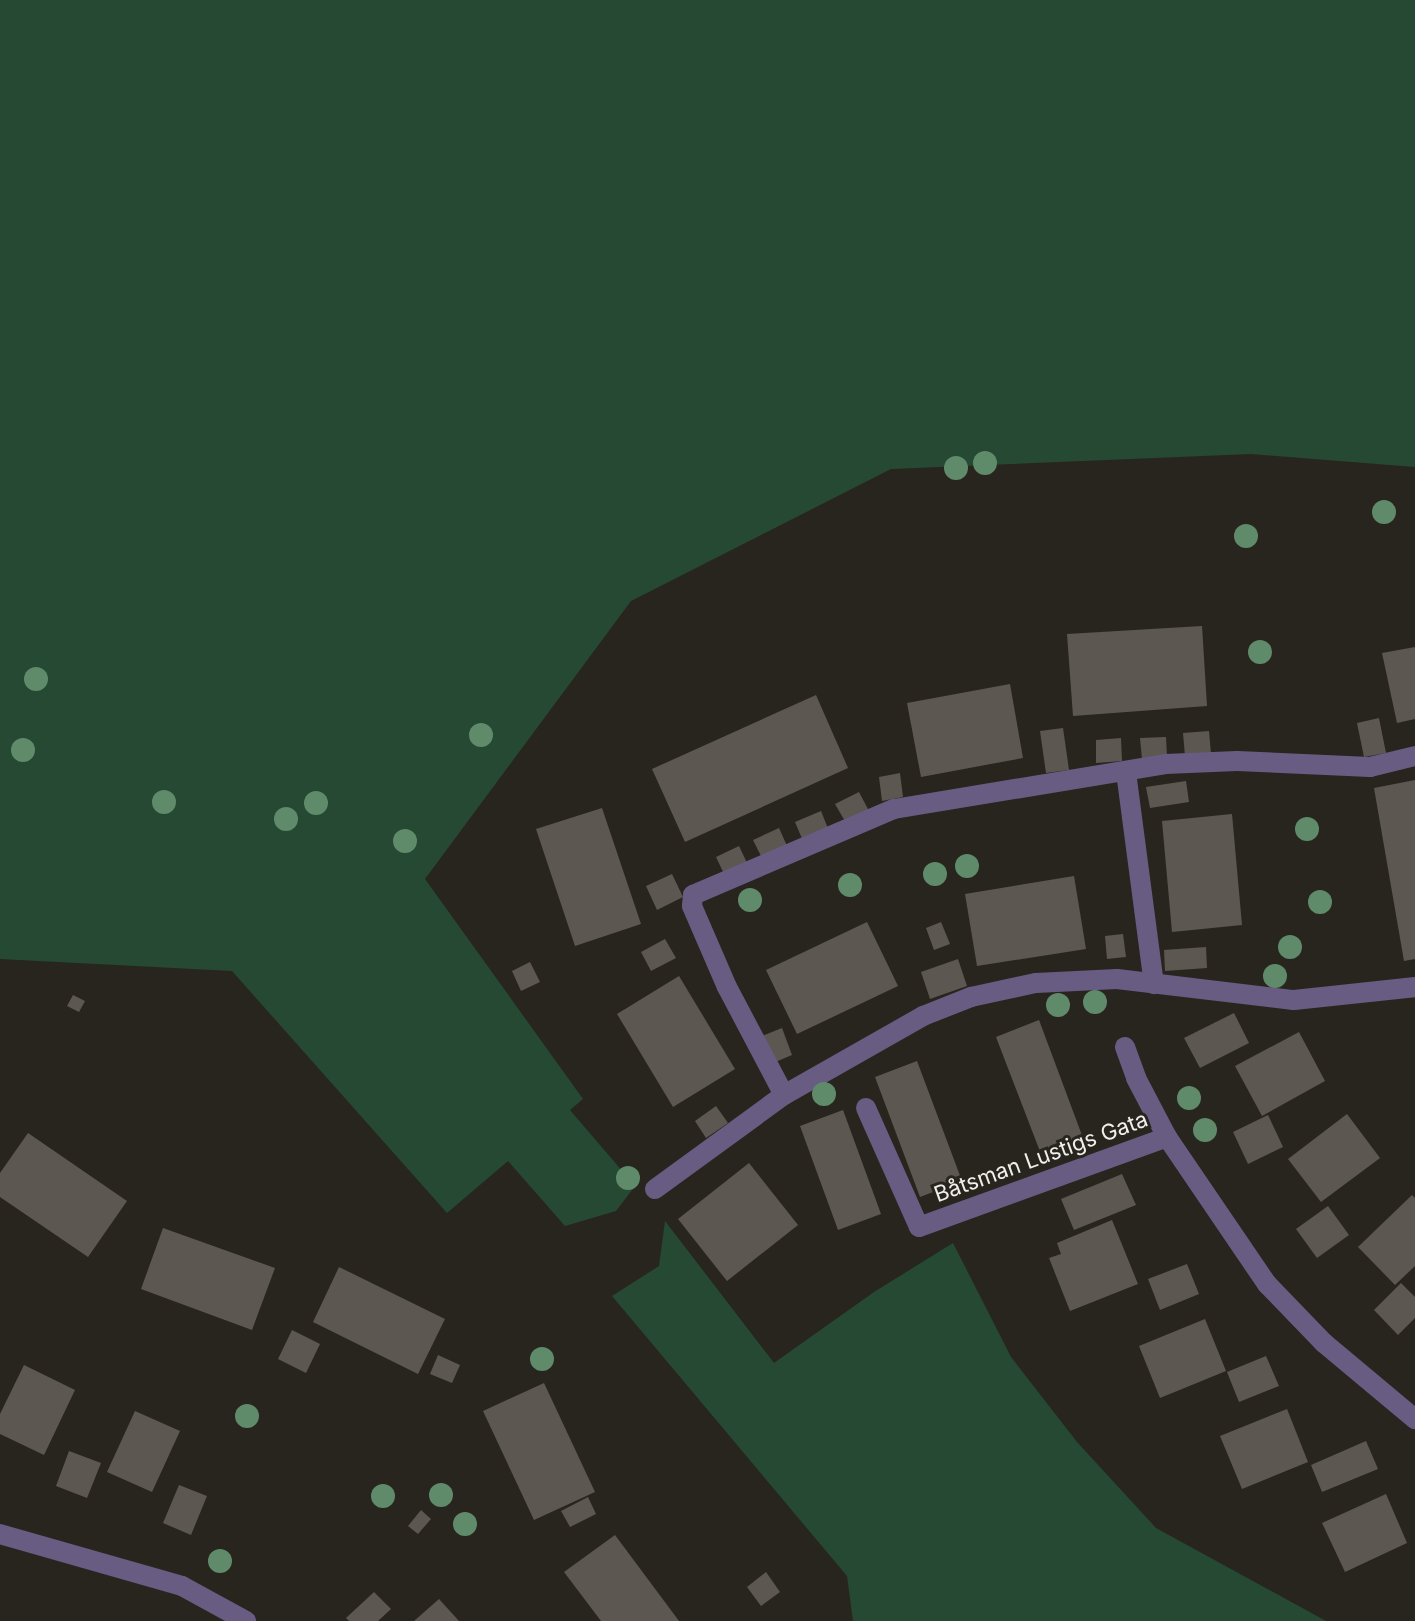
<!DOCTYPE html>
<meta charset="utf-8">
<style>
body{margin:0}
#map{position:relative;width:1415px;height:1621px;overflow:hidden;background:#28251f;font-family:Inter,sans-serif}
div>[style]{position:absolute}
.green>*{inset:0;background:#264934}
.building>*{inset:0;background:#5d5752}
.minor>*{height:20px;margin:-10px;padding:0 10px;transform-origin:10px;border-radius:10px;background:#695c83}
.trees>*{width:24px;height:24px;margin:-12px;border-radius:50%;background:#608b6b}
span{translate:-50% -50%;white-space:nowrap;text-align:center;line-height:1.15;-webkit-text-stroke:6px #28251f;paint-order:stroke}
.street-label{font-size:22px;color:#f1efeb}
</style>
<div id="map">
<div class="green">
<div style="clip-path:polygon(0 0,1415px 0,1415px 467px,1251px 454px,891px 469px,631px 601px,425px 879px,583px 1099px,570px 1110px,635px 1186px,616px 1211px,565px 1226px,508px 1161px,447px 1213px,232px 971px,0 959px)"></div>
<div style="clip-path:polygon(665px 1221px,774px 1363px,874px 1292px,953px 1243px,1011px 1357px,1077px 1442px,1156px 1528px,1326px 1621px,853px 1621px,847px 1576px,612px 1296px,659px 1266px)"></div>
</div>
<div class="building">
<div style="clip-path:polygon(1202px 626px,1207px 706px,1073px 716px,1067px 634px)"></div>
<div style="clip-path:polygon(1415px 647px,1415px 719px,1397px 723px,1382px 653px)"></div>
<div style="clip-path:polygon(1010px 684px,1023px 758px,921px 777px,907px 703px)"></div>
<div style="clip-path:polygon(816px 695px,848px 768px,685px 842px,652px 769px)"></div>
<div style="clip-path:polygon(1379px 718px,1386px 753px,1364px 757px,1357px 723px)"></div>
<div style="clip-path:polygon(1063px 728px,1069px 770px,1046px 773px,1040px 731px)"></div>
<div style="clip-path:polygon(1209px 731px,1211px 754px,1185px 756px,1183px 733px)"></div>
<div style="clip-path:polygon(1166px 737px,1167px 757px,1142px 759px,1140px 738px)"></div>
<div style="clip-path:polygon(1121px 738px,1122px 761px,1096px 763px,1096px 740px)"></div>
<div style="clip-path:polygon(900px 773px,903px 797px,882px 801px,879px 777px)"></div>
<div style="clip-path:polygon(1415px 780px,1415px 959px,1404px 961px,1374px 788px)"></div>
<div style="clip-path:polygon(1186px 781px,1189px 802px,1150px 808px,1146px 787px)"></div>
<div style="clip-path:polygon(859px 792px,869px 811px,846px 823px,835px 804px)"></div>
<div style="clip-path:polygon(602px 808px,641px 924px,575px 946px,536px 829px)"></div>
<div style="clip-path:polygon(821px 811px,829px 831px,803px 841px,795px 822px)"></div>
<div style="clip-path:polygon(1232px 814px,1242px 925px,1172px 932px,1162px 821px)"></div>
<div style="clip-path:polygon(779px 828px,788px 848px,763px 860px,753px 840px)"></div>
<div style="clip-path:polygon(739px 846px,748px 865px,725px 876px,716px 857px)"></div>
<div style="clip-path:polygon(672px 874px,683px 897px,657px 910px,646px 886px)"></div>
<div style="clip-path:polygon(1074px 876px,1086px 949px,977px 966px,965px 894px)"></div>
<div style="clip-path:polygon(867px 922px,898px 986px,797px 1034px,766px 970px)"></div>
<div style="clip-path:polygon(941px 922px,950px 944px,934px 950px,926px 928px)"></div>
<div style="clip-path:polygon(1123px 934px,1126px 957px,1107px 959px,1105px 936px)"></div>
<div style="clip-path:polygon(665px 939px,676px 958px,651px 971px,641px 952px)"></div>
<div style="clip-path:polygon(1206px 947px,1207px 968px,1165px 971px,1164px 950px)"></div>
<div style="clip-path:polygon(958px 959px,967px 986px,930px 999px,921px 972px)"></div>
<div style="clip-path:polygon(530px 962px,540px 982px,521px 991px,512px 971px)"></div>
<div style="clip-path:polygon(679px 976px,735px 1069px,673px 1107px,617px 1014px)"></div>
<div style="clip-path:polygon(73px 995px,85px 1001px,79px 1012px,67px 1006px)"></div>
<div style="clip-path:polygon(1234px 1013px,1249px 1043px,1200px 1068px,1184px 1038px)"></div>
<div style="clip-path:polygon(1039px 1020px,1083px 1138px,1041px 1154px,996px 1037px)"></div>
<div style="clip-path:polygon(782px 1028px,792px 1055px,773px 1063px,762px 1036px)"></div>
<div style="clip-path:polygon(1299px 1032px,1325px 1081px,1262px 1116px,1235px 1066px)"></div>
<div style="clip-path:polygon(917px 1061px,962px 1181px,920px 1197px,875px 1077px)"></div>
<div style="clip-path:polygon(716px 1106px,728px 1123px,706px 1138px,695px 1121px)"></div>
<div style="clip-path:polygon(843px 1110px,881px 1214px,838px 1230px,800px 1126px)"></div>
<div style="clip-path:polygon(1347px 1114px,1380px 1158px,1321px 1202px,1288px 1159px)"></div>
<div style="clip-path:polygon(1268px 1115px,1283px 1147px,1248px 1164px,1233px 1132px)"></div>
<div style="clip-path:polygon(28px 1133px,127px 1201px,88px 1257px,0 1197px,0 1173px)"></div>
<div style="clip-path:polygon(749px 1163px,798px 1225px,727px 1281px,678px 1219px)"></div>
<div style="clip-path:polygon(1122px 1174px,1136px 1205px,1074px 1230px,1061px 1199px)"></div>
<div style="clip-path:polygon(1412px 1195px,1415px 1198px,1415px 1266px,1395px 1285px,1358px 1247px)"></div>
<div style="clip-path:polygon(1328px 1206px,1349px 1235px,1317px 1258px,1296px 1229px)"></div>
<div style="clip-path:polygon(1112px 1220px,1138px 1284px,1070px 1311px,1049px 1258px,1061px 1254px,1057px 1243px)"></div>
<div style="clip-path:polygon(163px 1228px,275px 1268px,252px 1330px,141px 1289px)"></div>
<div style="clip-path:polygon(1187px 1264px,1199px 1294px,1160px 1310px,1148px 1279px)"></div>
<div style="clip-path:polygon(339px 1267px,445px 1319px,418px 1374px,313px 1322px)"></div>
<div style="clip-path:polygon(1401px 1283px,1415px 1297px,1415px 1318px,1398px 1335px,1374px 1310px)"></div>
<div style="clip-path:polygon(1205px 1319px,1226px 1371px,1160px 1398px,1139px 1346px)"></div>
<div style="clip-path:polygon(292px 1330px,320px 1344px,306px 1373px,278px 1359px)"></div>
<div style="clip-path:polygon(438px 1355px,460px 1365px,452px 1383px,430px 1374px)"></div>
<div style="clip-path:polygon(1266px 1356px,1279px 1386px,1239px 1402px,1227px 1372px)"></div>
<div style="clip-path:polygon(24px 1365px,75px 1390px,44px 1455px,0 1434px,0 1414px)"></div>
<div style="clip-path:polygon(544px 1383px,595px 1492px,534px 1520px,483px 1411px)"></div>
<div style="clip-path:polygon(1287px 1409px,1308px 1462px,1242px 1489px,1220px 1436px)"></div>
<div style="clip-path:polygon(135px 1411px,180px 1431px,152px 1492px,107px 1472px)"></div>
<div style="clip-path:polygon(1366px 1441px,1378px 1469px,1322px 1492px,1311px 1465px)"></div>
<div style="clip-path:polygon(69px 1451px,101px 1463px,87px 1498px,56px 1486px)"></div>
<div style="clip-path:polygon(179px 1485px,207px 1496px,191px 1535px,163px 1523px)"></div>
<div style="clip-path:polygon(1386px 1494px,1407px 1543px,1345px 1572px,1322px 1523px)"></div>
<div style="clip-path:polygon(588px 1497px,596px 1514px,570px 1527px,561px 1511px)"></div>
<div style="clip-path:polygon(421px 1510px,431px 1519px,418px 1534px,408px 1526px)"></div>
<div style="clip-path:polygon(615px 1535px,679px 1621px,601px 1621px,564px 1572px)"></div>
<div style="clip-path:polygon(766px 1572px,780px 1592px,761px 1606px,747px 1587px)"></div>
<div style="clip-path:polygon(374px 1592px,391px 1609px,378px 1621px,349px 1621px,346px 1618px)"></div>
<div style="clip-path:polygon(439px 1599px,459px 1621px,414px 1621px)"></div>
</div>
<div class="minor">
<div style="left:1126px;top:772px;width:214px;rotate:82.5deg"></div>
<div style="left:1125px;top:1047px;width:33px;rotate:70deg"></div>
<div style="left:1136px;top:1078px;width:67px;rotate:62.3deg"></div>
<div style="left:784px;top:1095px;width:122px;rotate:-117.8deg"></div>
<div style="left:727px;top:987px;width:88px;rotate:-113.4deg"></div>
<div style="left:692px;top:906px;width:11px;rotate:-85deg"></div>
<div style="left:693px;top:895px;width:219px;rotate:-23.2deg"></div>
<div style="left:894px;top:809px;width:275px;rotate:-9.4deg"></div>
<div style="left:1165px;top:764px;width:72px;rotate:-2.4deg"></div>
<div style="left:1237px;top:761px;width:133px;rotate:2.6deg"></div>
<div style="left:1370px;top:767px;width:46px;rotate:-13.7deg"></div>
<div style="left:866px;top:1108px;width:130px;rotate:66deg"></div>
<div style="left:919px;top:1227px;width:264px;rotate:-19.9deg"></div>
<div style="left:1167px;top:1137px;width:178px;rotate:55.8deg"></div>
<div style="left:1267px;top:1284px;width:82px;rotate:46deg"></div>
<div style="left:1324px;top:1343px;width:119px;rotate:39.9deg"></div>
<div style="left:655px;top:1189px;width:160px;rotate:-36.1deg"></div>
<div style="left:784px;top:1095px;width:160px;rotate:-29.6deg"></div>
<div style="left:923px;top:1016px;width:52px;rotate:-21.6deg"></div>
<div style="left:971px;top:997px;width:66px;rotate:-12.2deg"></div>
<div style="left:1036px;top:983px;width:81px;rotate:-2.8deg"></div>
<div style="left:1117px;top:979px;width:178px;rotate:6.8deg"></div>
<div style="left:1294px;top:1000px;width:122px;rotate:-6.1deg"></div>
<div style="left:0;top:1534px;width:189px;rotate:15.9deg"></div>
<div style="left:182px;top:1586px;width:73px;rotate:28.7deg"></div>
</div>
<div class="trees">
<div style="left:985px;top:463px"></div>
<div style="left:956px;top:468px"></div>
<div style="left:1384px;top:512px"></div>
<div style="left:1246px;top:536px"></div>
<div style="left:1260px;top:652px"></div>
<div style="left:36px;top:679px"></div>
<div style="left:481px;top:735px"></div>
<div style="left:23px;top:750px"></div>
<div style="left:164px;top:802px"></div>
<div style="left:316px;top:803px"></div>
<div style="left:286px;top:819px"></div>
<div style="left:1307px;top:829px"></div>
<div style="left:405px;top:841px"></div>
<div style="left:967px;top:866px"></div>
<div style="left:935px;top:874px"></div>
<div style="left:850px;top:885px"></div>
<div style="left:750px;top:900px"></div>
<div style="left:1320px;top:902px"></div>
<div style="left:1290px;top:947px"></div>
<div style="left:1275px;top:976px"></div>
<div style="left:1095px;top:1002px"></div>
<div style="left:1058px;top:1005px"></div>
<div style="left:824px;top:1094px"></div>
<div style="left:1189px;top:1098px"></div>
<div style="left:1205px;top:1130px"></div>
<div style="left:628px;top:1178px"></div>
<div style="left:542px;top:1359px"></div>
<div style="left:247px;top:1416px"></div>
<div style="left:441px;top:1495px"></div>
<div style="left:383px;top:1496px"></div>
<div style="left:465px;top:1524px"></div>
<div style="left:220px;top:1561px"></div>
</div>
<div class="street-label">
<span style="left:1041px;top:1157px;rotate:-20deg">Båtsman Lustigs Gata</span>
</div>
</div>
